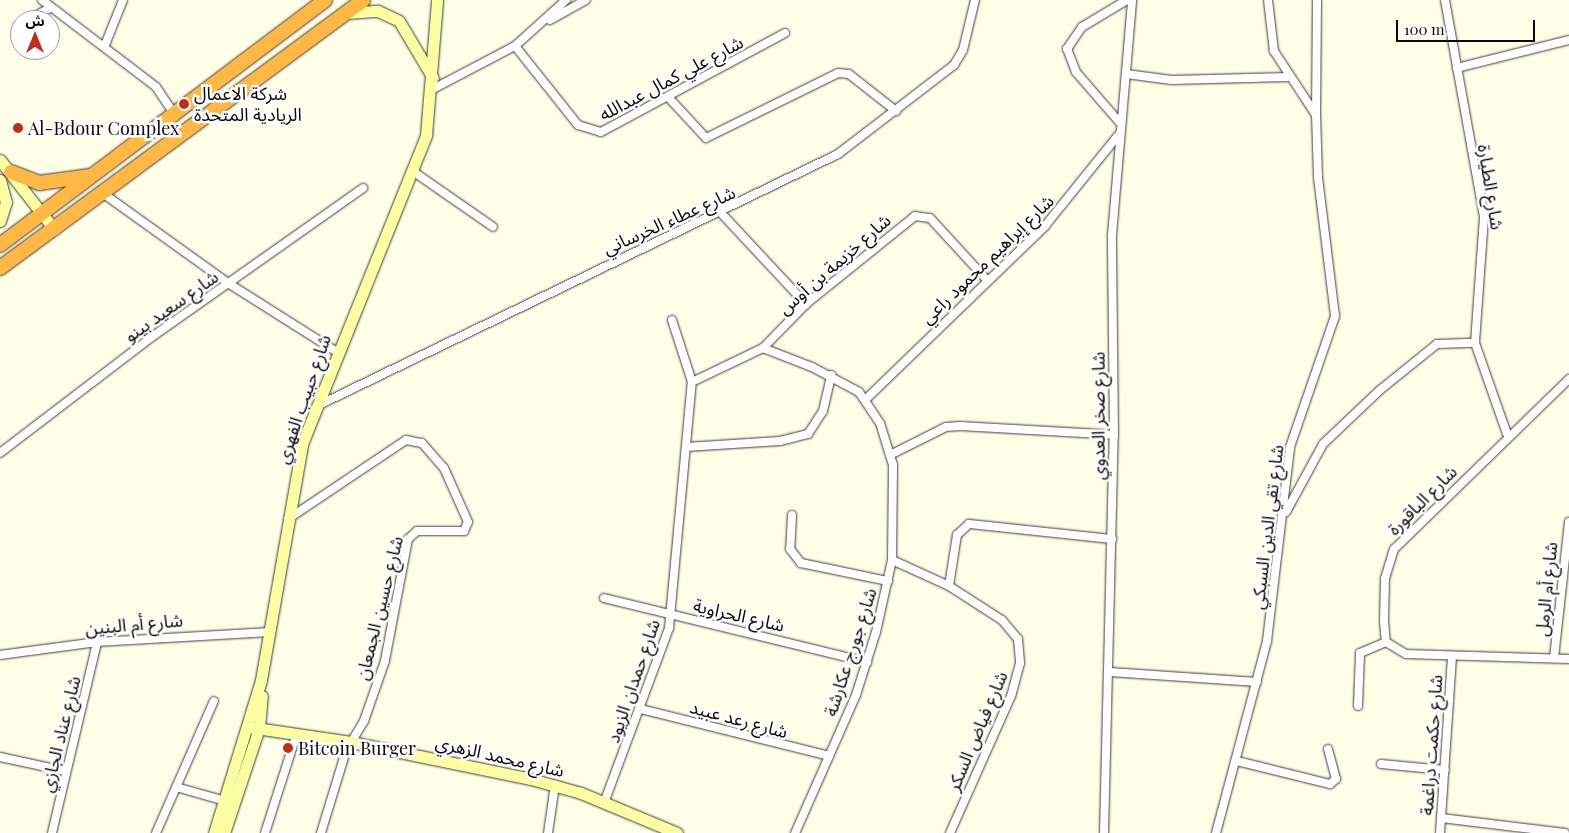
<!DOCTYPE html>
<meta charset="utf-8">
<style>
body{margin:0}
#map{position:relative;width:1569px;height:833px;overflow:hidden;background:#fffee6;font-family:"Playfair Display","Noto Sans Arabic",serif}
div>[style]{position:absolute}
.roads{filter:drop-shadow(0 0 1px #3c3c3c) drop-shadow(0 0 1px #3c3c3c)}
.street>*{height:8px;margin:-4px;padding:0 4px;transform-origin:4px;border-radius:4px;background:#fff}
.secondary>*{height:11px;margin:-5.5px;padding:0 5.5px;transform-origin:5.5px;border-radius:5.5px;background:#faffa1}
.highway>*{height:14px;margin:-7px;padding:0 7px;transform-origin:7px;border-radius:7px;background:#ffb844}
.dots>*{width:14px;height:14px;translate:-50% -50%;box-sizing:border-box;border:2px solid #fff;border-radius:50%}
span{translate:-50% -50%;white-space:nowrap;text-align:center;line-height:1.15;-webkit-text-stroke:5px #fff;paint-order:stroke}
.street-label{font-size:18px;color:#090909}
.poi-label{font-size:18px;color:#090909}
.left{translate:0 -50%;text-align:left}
.north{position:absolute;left:10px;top:10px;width:50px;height:50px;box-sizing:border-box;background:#fff;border:1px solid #9d9d9d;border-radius:50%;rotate:0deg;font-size:14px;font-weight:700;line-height:20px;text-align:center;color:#090909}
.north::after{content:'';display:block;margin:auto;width:18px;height:22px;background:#c32c18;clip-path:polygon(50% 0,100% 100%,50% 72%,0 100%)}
.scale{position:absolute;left:1396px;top:20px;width:139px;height:22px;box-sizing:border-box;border:2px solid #090909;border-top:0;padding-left:6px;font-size:15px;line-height:18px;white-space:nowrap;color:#090909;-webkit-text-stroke:4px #fff;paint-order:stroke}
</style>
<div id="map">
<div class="roads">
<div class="street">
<div style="left:42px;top:0;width:143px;rotate:37.3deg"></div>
<div style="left:156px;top:87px;width:32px;rotate:56deg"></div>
<div style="left:1445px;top:0;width:220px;rotate:79.8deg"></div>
<div style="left:1484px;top:217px;width:126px;rotate:94.1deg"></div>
<div style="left:1475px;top:343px;width:96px;rotate:70.6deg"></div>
<div style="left:28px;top:20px;width:26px;rotate:-29deg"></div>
<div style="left:550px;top:20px;width:41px;rotate:-29.1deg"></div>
<div style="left:18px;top:26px;width:2px;rotate:-27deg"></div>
<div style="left:105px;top:45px;width:48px;rotate:-68.2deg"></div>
<div style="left:515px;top:46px;width:101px;rotate:51.4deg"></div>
<div style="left:578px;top:125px;width:24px;rotate:17deg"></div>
<div style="left:601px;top:132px;width:209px;rotate:-28.3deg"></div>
<div style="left:1457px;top:68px;width:115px;rotate:-14deg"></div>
<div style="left:1126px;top:74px;width:46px;rotate:7.4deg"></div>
<div style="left:1172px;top:80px;width:116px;rotate:-1.5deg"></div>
<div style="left:433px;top:89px;width:93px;rotate:-27.7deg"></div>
<div style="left:515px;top:46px;width:69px;rotate:-42deg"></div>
<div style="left:669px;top:98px;width:54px;rotate:47.2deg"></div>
<div style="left:706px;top:138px;width:147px;rotate:-26.2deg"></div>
<div style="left:838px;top:73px;width:11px;rotate:5deg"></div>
<div style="left:849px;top:74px;width:60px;rotate:38.2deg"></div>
<div style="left:1316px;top:115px;width:115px;rotate:-89.5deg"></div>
<div style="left:1121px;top:124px;width:69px;rotate:-130.9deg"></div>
<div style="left:1076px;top:72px;width:25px;rotate:-111deg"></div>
<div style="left:1067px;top:49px;width:27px;rotate:-56deg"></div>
<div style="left:1082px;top:27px;width:52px;rotate:-31deg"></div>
<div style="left:414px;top:172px;width:96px;rotate:34.8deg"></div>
<div style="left:104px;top:194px;width:153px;rotate:35.7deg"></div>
<div style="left:228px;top:283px;width:129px;rotate:32.3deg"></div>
<div style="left:721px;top:213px;width:125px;rotate:47deg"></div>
<div style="left:672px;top:320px;width:65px;rotate:72.1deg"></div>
<div style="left:763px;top:348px;width:53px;rotate:21.2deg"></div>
<div style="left:812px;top:367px;width:53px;rotate:28deg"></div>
<div style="left:859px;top:392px;width:37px;rotate:56deg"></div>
<div style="left:880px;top:423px;width:44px;rotate:72.8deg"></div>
<div style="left:893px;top:465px;width:95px;rotate:90.6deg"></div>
<div style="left:892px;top:560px;width:74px;rotate:102.5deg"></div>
<div style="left:876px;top:632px;width:66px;rotate:107.6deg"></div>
<div style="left:856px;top:695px;width:151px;rotate:113.8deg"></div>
<div style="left:1569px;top:379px;width:244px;rotate:135.8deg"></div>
<div style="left:1394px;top:549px;width:31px;rotate:107deg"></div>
<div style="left:1385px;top:579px;width:42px;rotate:91.4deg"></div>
<div style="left:1384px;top:621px;width:21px;rotate:85deg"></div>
<div style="left:1386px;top:642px;width:23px;rotate:31deg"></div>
<div style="left:1406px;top:654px;width:163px;rotate:1.8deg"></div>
<div style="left:866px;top:399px;width:249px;rotate:-44deg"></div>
<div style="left:1045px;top:226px;width:119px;rotate:-51.1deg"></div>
<div style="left:317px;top:406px;width:579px;rotate:-25.81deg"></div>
<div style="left:838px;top:154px;width:146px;rotate:-37.5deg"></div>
<div style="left:954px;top:65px;width:17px;rotate:-59deg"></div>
<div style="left:963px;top:50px;width:51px;rotate:-76.5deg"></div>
<div style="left:686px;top:447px;width:94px;rotate:-3.7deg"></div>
<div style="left:780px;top:441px;width:29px;rotate:-14deg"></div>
<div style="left:808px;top:434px;width:27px;rotate:-57deg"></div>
<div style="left:823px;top:411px;width:37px;rotate:-77deg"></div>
<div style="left:0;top:453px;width:188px;rotate:-37.4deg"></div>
<div style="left:149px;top:339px;width:262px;rotate:-35.2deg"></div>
<div style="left:892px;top:454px;width:60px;rotate:-26.6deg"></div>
<div style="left:946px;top:427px;width:14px;rotate:-4deg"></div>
<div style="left:960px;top:426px;width:154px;rotate:3.3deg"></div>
<div style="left:1286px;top:512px;width:77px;rotate:-61.4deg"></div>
<div style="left:1323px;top:444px;width:79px;rotate:-43.5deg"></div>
<div style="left:1380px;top:390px;width:73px;rotate:-38.9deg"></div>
<div style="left:1437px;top:344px;width:38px;rotate:-2deg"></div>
<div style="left:792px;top:515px;width:34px;rotate:93deg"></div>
<div style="left:790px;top:549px;width:18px;rotate:52deg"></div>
<div style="left:801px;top:563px;width:89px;rotate:11.7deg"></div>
<div style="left:288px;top:519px;width:142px;rotate:-33.8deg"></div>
<div style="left:406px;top:440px;width:16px;rotate:11deg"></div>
<div style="left:422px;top:443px;width:33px;rotate:49deg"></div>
<div style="left:444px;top:468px;width:59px;rotate:66deg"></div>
<div style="left:468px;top:522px;width:10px;rotate:114deg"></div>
<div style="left:464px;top:531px;width:47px;rotate:180deg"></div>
<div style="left:417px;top:531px;width:12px;rotate:138deg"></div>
<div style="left:408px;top:539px;width:124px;rotate:100.7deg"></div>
<div style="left:385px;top:661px;width:64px;rotate:109.3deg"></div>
<div style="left:364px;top:721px;width:35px;rotate:121deg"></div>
<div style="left:346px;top:751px;width:86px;rotate:107deg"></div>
<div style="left:892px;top:560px;width:63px;rotate:24.5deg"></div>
<div style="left:949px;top:586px;width:63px;rotate:32.7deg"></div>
<div style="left:1002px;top:620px;width:25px;rotate:50deg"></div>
<div style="left:1018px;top:639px;width:24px;rotate:85deg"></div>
<div style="left:1020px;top:663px;width:34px;rotate:105deg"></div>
<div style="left:1011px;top:696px;width:150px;rotate:114deg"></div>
<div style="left:949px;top:586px;width:52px;rotate:-81.1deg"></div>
<div style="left:957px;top:535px;width:16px;rotate:-43deg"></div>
<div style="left:969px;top:524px;width:144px;rotate:6deg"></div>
<div style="left:604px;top:598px;width:271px;rotate:13.7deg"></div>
<div style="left:0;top:655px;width:98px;rotate:-7.6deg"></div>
<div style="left:97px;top:642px;width:174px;rotate:-3.3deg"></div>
<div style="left:1554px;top:658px;width:137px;rotate:-83.7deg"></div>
<div style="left:1110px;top:672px;width:147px;rotate:3.9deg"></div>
<div style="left:1358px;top:706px;width:53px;rotate:-87.8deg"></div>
<div style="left:1360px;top:653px;width:28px;rotate:-23deg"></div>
<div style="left:641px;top:709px;width:194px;rotate:14deg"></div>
<div style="left:0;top:757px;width:66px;rotate:12.2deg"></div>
<div style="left:1237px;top:761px;width:96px;rotate:13.9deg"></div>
<div style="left:1330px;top:784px;width:8px;rotate:-40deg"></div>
<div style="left:1336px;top:779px;width:31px;rotate:-105deg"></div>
<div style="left:1381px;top:764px;width:64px;rotate:5.4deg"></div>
<div style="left:176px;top:787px;width:51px;rotate:15.9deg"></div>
<div style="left:604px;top:803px;width:187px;rotate:-69.6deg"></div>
<div style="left:669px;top:628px;width:247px;rotate:-84.7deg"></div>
<div style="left:692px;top:382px;width:79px;rotate:-25.6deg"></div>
<div style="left:763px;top:348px;width:62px;rotate:-45.7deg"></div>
<div style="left:806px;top:304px;width:140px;rotate:-38.9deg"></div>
<div style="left:915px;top:216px;width:15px;rotate:8deg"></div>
<div style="left:930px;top:218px;width:83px;rotate:47.4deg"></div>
<div style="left:1441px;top:818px;width:125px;rotate:6.9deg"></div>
<div style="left:52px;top:833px;width:196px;rotate:-76.7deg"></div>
<div style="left:156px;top:833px;width:144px;rotate:-66.3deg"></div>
<div style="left:265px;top:833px;width:105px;rotate:-72.3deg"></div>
<div style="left:548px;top:833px;width:49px;rotate:-81.7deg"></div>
<div style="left:1104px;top:833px;width:398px;rotate:-88.6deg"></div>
<div style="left:1114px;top:435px;width:200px;rotate:-90.6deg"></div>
<div style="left:1112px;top:235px;width:236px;rotate:-85.1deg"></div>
<div style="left:1216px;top:833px;width:199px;rotate:-75.1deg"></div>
<div style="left:1267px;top:641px;width:195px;rotate:-83.2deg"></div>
<div style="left:1290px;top:447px;width:139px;rotate:-71deg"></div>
<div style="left:1335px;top:316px;width:140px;rotate:-97deg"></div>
<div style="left:1318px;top:177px;width:62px;rotate:-91.8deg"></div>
<div style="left:1316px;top:115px;width:77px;rotate:-123.3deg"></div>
<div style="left:1274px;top:51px;width:51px;rotate:-96.7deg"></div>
<div style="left:1440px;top:833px;width:175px;rotate:-86.1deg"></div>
</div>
<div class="secondary">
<div style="left:347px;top:13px;width:31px;rotate:-4deg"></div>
<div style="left:378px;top:11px;width:23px;rotate:25deg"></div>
<div style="left:399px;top:21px;width:66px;rotate:59.2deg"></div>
<div style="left:0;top:160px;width:88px;rotate:52deg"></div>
<div style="left:0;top:180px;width:23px;rotate:75deg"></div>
<div style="left:6px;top:202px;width:20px;rotate:108deg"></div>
<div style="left:249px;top:727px;width:103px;rotate:8.4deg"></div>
<div style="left:351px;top:742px;width:184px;rotate:11.6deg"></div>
<div style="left:531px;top:779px;width:52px;rotate:15.6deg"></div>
<div style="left:581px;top:793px;width:104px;rotate:22.6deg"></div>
<div style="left:214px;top:833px;width:160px;rotate:-72.9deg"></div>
<div style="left:261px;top:680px;width:240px;rotate:-80.1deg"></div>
<div style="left:302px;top:444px;width:333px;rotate:-68.1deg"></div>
<div style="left:426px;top:135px;width:135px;rotate:-85.3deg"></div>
<div style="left:224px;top:833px;width:111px;rotate:-71.6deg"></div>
<div style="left:259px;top:728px;width:32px;rotate:-85deg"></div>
</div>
<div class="highway">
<div style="left:11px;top:172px;width:30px;rotate:21deg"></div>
<div style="left:39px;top:183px;width:52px;rotate:-7.7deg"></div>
<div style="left:0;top:245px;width:407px;rotate:-37deg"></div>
<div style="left:0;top:268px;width:451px;rotate:-36.4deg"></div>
</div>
</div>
<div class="dots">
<div style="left:184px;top:104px;background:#c32c18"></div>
<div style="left:18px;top:128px;background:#c32c18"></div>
<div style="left:288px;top:748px;background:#c32c18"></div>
</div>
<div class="street-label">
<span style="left:671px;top:78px;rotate:-28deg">شارع علي كمال عبدالله</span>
<span style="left:1491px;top:187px;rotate:81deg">شارع الطيارة</span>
<span style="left:669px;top:220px;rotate:-24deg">شارع عطاء الخرساني</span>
<span style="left:987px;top:259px;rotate:-44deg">شارع إبراهيم محمود راعي</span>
<span style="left:834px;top:264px;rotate:-41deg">شارع خزيمة بن أوس</span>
<span style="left:171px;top:306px;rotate:-35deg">شارع سعيد بينو</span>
<span style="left:303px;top:399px;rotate:-71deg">شارع حبيب الفهري</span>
<span style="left:1098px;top:416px;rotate:-90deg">شارع صخر العدوي</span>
<span style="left:1422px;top:500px;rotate:-45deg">شارع الباقورة</span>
<span style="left:1267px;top:527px;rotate:-83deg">شارع تقي الدين السبكي</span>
<span style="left:1546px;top:589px;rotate:-84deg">شارع أم الرمل</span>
<span style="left:379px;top:608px;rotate:-76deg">شارع حسين الجمعان</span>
<span style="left:739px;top:615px;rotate:13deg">شارع الحراوية</span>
<span style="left:134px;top:624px;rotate:-5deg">شارع أم البنين</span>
<span style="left:850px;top:652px;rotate:-72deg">شارع جورج عكارشة</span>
<span style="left:633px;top:681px;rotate:-71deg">شارع حمدان الزيود</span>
<span style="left:739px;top:719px;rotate:15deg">شارع رعد عبيد</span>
<span style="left:977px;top:731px;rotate:-67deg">شارع فياض السكر</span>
<span style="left:60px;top:734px;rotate:-76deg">شارع عناد الجازي</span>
<span style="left:1431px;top:745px;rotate:-86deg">شارع حكمت دراغمة</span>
<span style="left:500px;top:756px;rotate:13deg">شارع محمد الزهري</span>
</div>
<div class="poi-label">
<span class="left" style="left:194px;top:104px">شركة الاعمال<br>الريادية المتحدة</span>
<span class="left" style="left:28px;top:128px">Al-Bdour Complex</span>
<span class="left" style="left:298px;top:748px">Bitcoin Burger</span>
</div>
<div class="north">ش</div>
<div class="scale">100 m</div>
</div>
